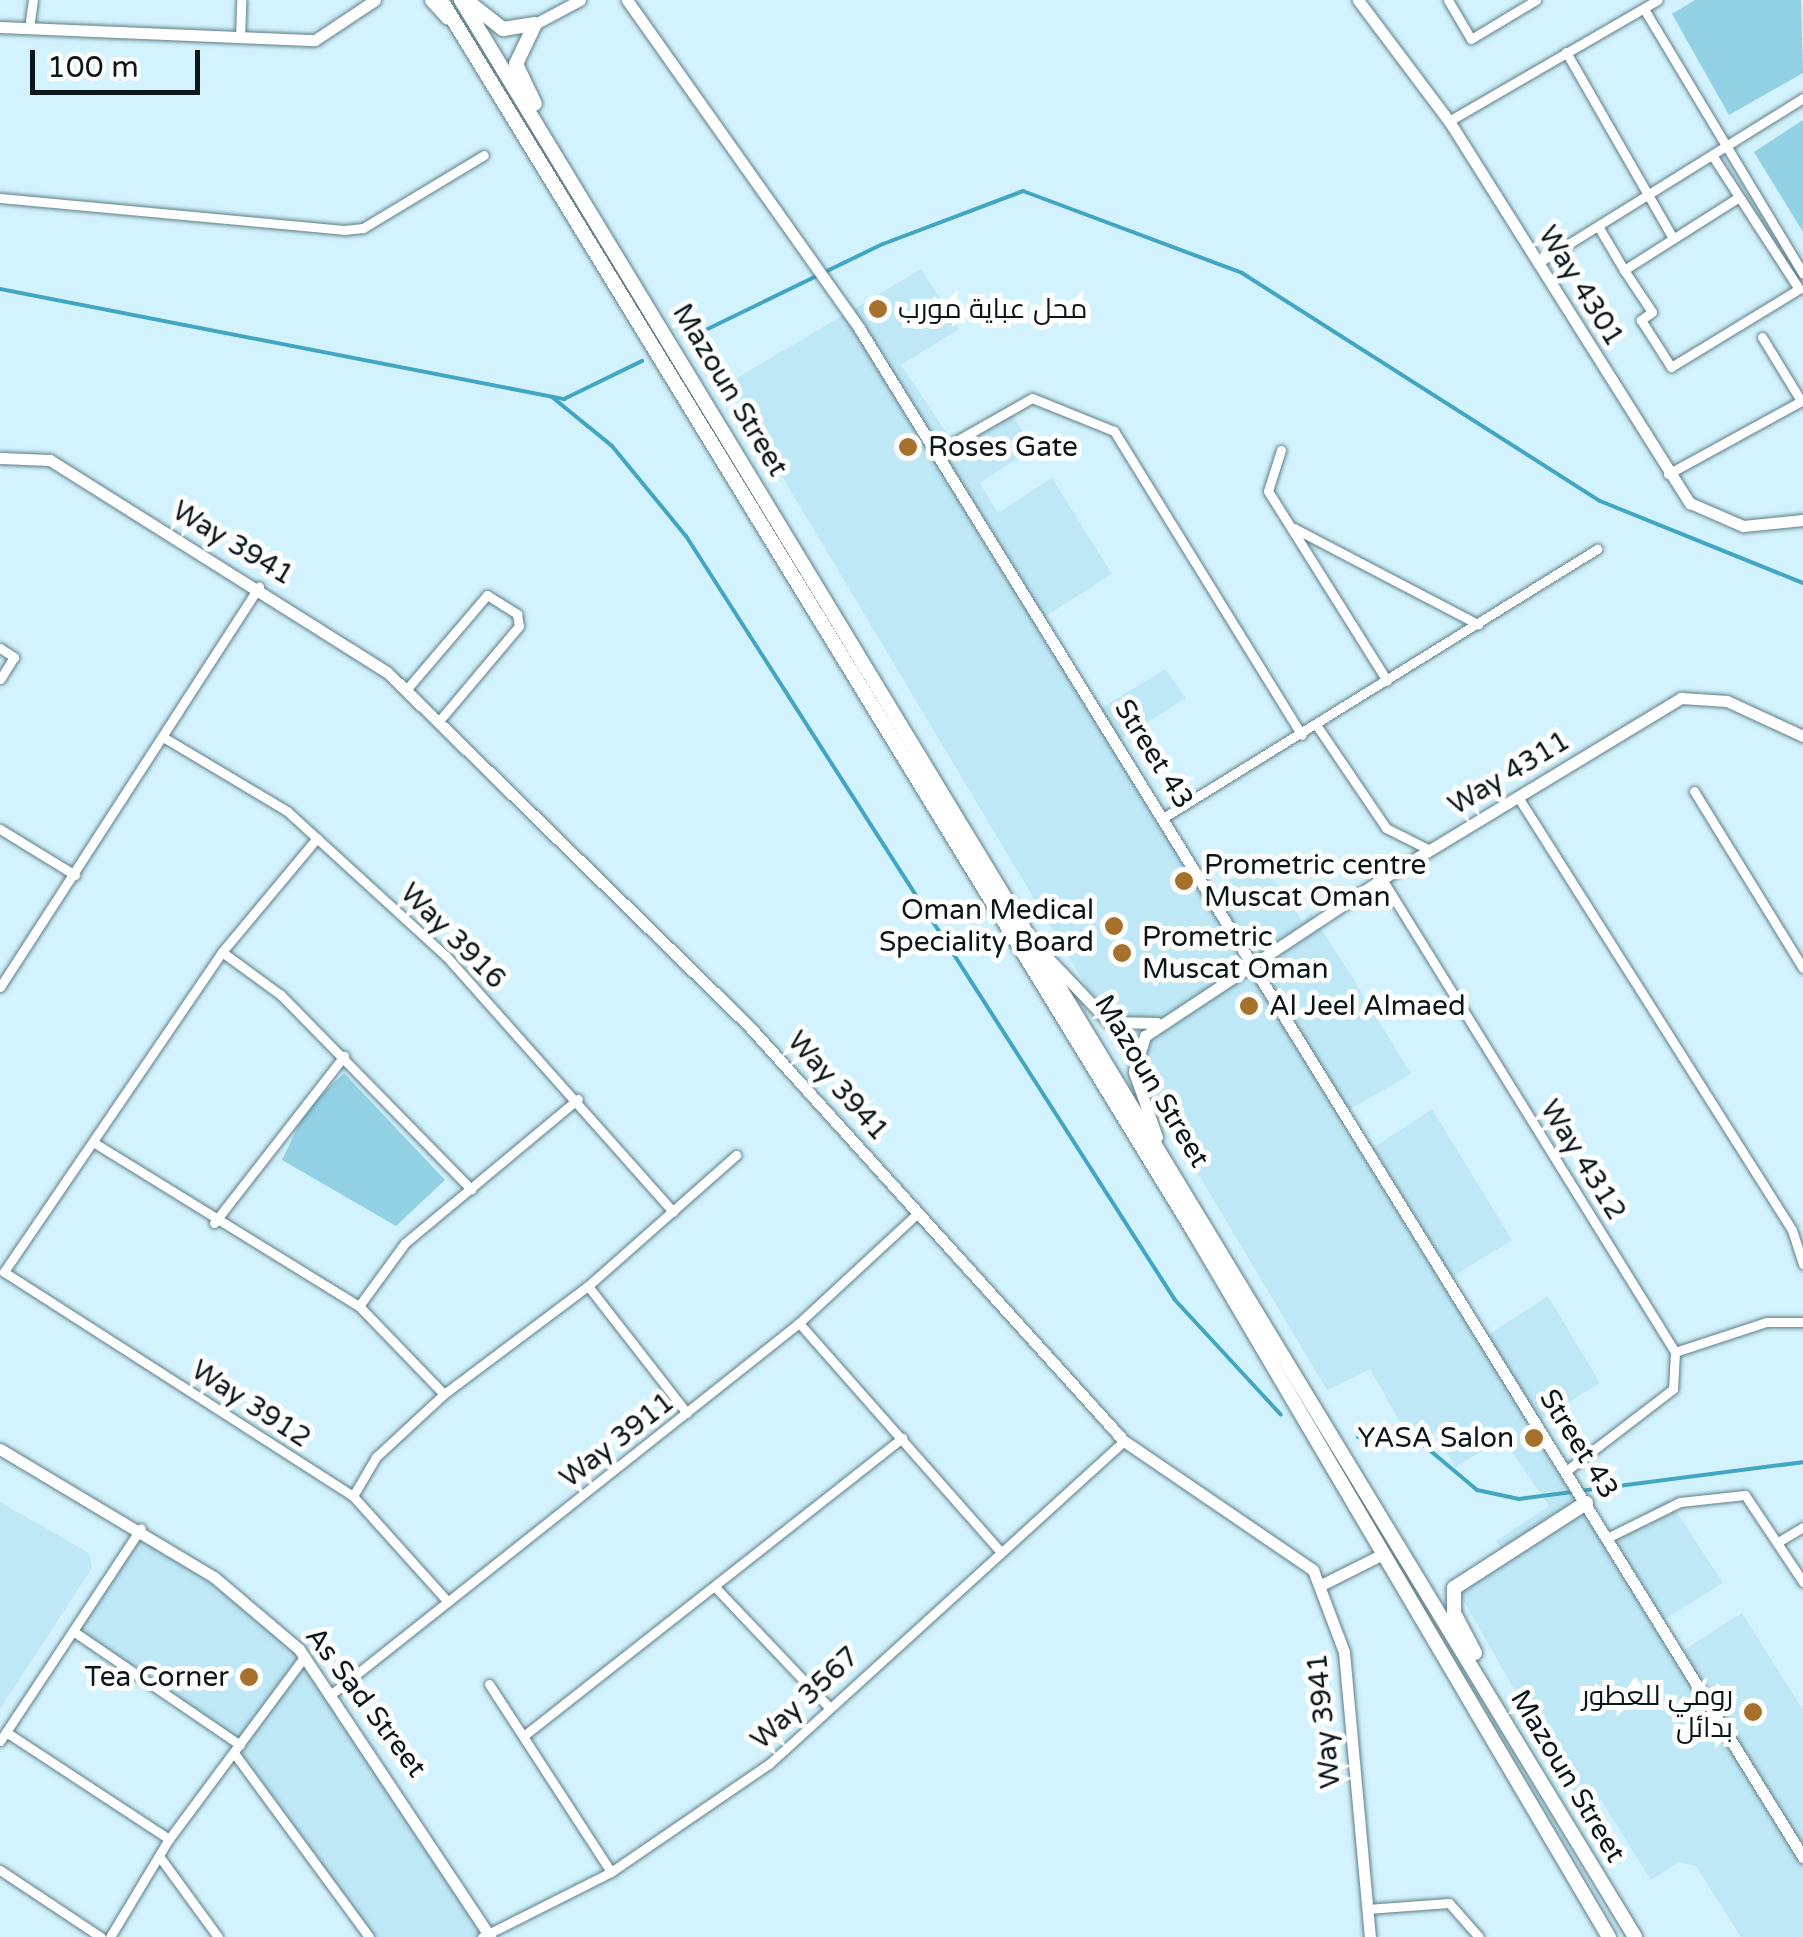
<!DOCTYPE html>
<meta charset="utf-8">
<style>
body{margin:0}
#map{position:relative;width:1803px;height:1937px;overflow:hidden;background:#d2f3fd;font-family:"Varela Round",Cairo,sans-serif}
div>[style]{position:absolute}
.built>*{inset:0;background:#bee8f5}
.green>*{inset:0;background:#92d1e4}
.stream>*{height:4px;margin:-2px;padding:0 2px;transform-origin:2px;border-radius:2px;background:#42a6c2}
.roads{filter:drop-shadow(0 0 2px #607d87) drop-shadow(0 0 2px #607d87)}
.minor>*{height:9px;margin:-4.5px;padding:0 4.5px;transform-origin:4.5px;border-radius:4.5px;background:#fff}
.tertiary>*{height:11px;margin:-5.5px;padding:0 5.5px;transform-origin:5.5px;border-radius:5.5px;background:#fff}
.primary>*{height:14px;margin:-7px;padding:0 7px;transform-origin:7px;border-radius:7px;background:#fff}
.dots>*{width:28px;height:28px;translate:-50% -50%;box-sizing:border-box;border:5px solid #fff;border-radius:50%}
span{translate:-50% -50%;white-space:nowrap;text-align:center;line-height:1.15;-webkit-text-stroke:10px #fff;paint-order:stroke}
.street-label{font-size:28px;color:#0b171a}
.poi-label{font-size:28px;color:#0b171a}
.left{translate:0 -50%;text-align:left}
.right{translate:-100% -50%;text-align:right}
.scale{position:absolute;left:30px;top:50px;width:170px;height:45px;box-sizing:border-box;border:5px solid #0b171a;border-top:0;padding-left:12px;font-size:30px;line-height:35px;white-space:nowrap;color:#0b171a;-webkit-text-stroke:8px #fff;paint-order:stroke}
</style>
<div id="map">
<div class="built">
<div style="clip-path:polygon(921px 269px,959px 329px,901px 365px,952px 441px,1006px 407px,1034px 448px,980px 483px,998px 513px,1052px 478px,1112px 574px,1041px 619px,1097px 711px,1165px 669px,1186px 698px,1117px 741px,1211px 891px,1261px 861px,1303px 922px,1311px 913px,1354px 980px,1411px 1074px,1347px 1111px,1370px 1150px,1432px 1109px,1512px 1240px,1449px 1279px,1485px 1337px,1548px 1296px,1600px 1383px,1537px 1422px,1608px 1537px,1668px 1499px,1723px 1583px,1660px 1622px,1679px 1653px,1742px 1613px,1803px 1710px,1803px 1937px,1741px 1937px,1696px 1866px,1679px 1862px,1651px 1880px,1601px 1800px,1583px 1810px,1454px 1584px,1502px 1549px,1496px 1541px,1549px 1506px,1503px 1439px,1455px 1467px,1435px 1432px,1412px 1444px,1370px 1369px,1327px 1390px,727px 384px)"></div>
<div style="clip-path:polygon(0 1502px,89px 1553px,92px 1568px,0 1709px)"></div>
<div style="clip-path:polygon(141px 1528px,261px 1612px,334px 1692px,463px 1887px,482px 1937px,368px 1937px,234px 1753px,240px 1745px,73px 1631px)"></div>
</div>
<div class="green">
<div style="clip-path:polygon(1695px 0,1801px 0,1803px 73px,1729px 115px,1672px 14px)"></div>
<div style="clip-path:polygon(1803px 120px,1803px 232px,1754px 152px)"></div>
<div style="clip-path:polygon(344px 1073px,445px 1180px,396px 1226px,282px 1160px,306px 1110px)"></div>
</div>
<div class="stream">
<div style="left:0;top:289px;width:575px;rotate:11.04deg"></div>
<div style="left:564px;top:399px;width:87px;rotate:-26deg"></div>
<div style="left:687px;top:339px;width:218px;rotate:-25.9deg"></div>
<div style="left:883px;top:244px;width:150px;rotate:-20.7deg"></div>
<div style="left:1023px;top:191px;width:234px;rotate:20.5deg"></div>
<div style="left:1242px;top:273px;width:424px;rotate:32.5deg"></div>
<div style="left:1600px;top:501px;width:219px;rotate:22deg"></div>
<div style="left:552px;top:397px;width:77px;rotate:39.2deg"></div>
<div style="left:612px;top:446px;width:117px;rotate:50.6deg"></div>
<div style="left:686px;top:536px;width:907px;rotate:57.38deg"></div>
<div style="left:1175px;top:1300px;width:156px;rotate:47.3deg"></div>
<div style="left:1358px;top:1437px;width:62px;rotate:4.6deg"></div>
<div style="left:1420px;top:1442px;width:75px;rotate:40.1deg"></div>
<div style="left:1477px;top:1490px;width:43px;rotate:12.1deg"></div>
<div style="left:1519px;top:1499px;width:286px;rotate:-7.4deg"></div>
</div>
<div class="roads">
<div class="minor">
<div style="left:1448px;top:0;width:45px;rotate:59.5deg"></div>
<div style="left:1471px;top:39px;width:76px;rotate:-31deg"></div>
<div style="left:1644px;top:9px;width:309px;rotate:59deg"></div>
<div style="left:29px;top:28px;width:28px;rotate:-82deg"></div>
<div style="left:240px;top:38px;width:38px;rotate:-88deg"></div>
<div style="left:1566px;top:52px;width:215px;rotate:60.1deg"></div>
<div style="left:1449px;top:121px;width:241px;rotate:-30.1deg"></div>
<div style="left:0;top:198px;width:345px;rotate:5.3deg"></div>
<div style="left:344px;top:230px;width:19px;rotate:-6deg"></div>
<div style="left:363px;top:228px;width:141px;rotate:-31.1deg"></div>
<div style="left:1598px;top:226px;width:51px;rotate:59.4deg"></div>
<div style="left:1624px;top:270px;width:136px;rotate:-32.4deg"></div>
<div style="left:1538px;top:263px;width:312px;rotate:-31.9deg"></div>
<div style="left:1624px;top:270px;width:50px;rotate:56.3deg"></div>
<div style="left:1652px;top:312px;width:14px;rotate:144deg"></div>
<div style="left:1641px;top:320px;width:56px;rotate:57.4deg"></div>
<div style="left:1671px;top:367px;width:150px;rotate:-31.4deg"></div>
<div style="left:1799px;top:289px;width:160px;rotate:-123deg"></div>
<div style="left:1762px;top:337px;width:75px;rotate:58.6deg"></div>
<div style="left:1281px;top:450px;width:43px;rotate:107.6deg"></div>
<div style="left:1268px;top:491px;width:224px;rotate:57.9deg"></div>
<div style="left:937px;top:452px;width:109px;rotate:-29.6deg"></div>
<div style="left:1032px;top:398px;width:88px;rotate:21.9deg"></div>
<div style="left:1114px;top:431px;width:357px;rotate:58.3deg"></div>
<div style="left:1668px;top:474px;width:154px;rotate:-28.7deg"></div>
<div style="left:1294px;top:528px;width:208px;rotate:27.6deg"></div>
<div style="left:0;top:648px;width:17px;rotate:33deg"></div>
<div style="left:14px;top:657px;width:26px;rotate:122deg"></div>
<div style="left:406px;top:690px;width:125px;rotate:-49.5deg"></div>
<div style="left:487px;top:595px;width:36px;rotate:32deg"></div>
<div style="left:517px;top:614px;width:12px;rotate:81deg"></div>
<div style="left:519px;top:626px;width:124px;rotate:130.1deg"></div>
<div style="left:1317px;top:726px;width:123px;rotate:55.9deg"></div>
<div style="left:1386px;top:828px;width:49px;rotate:26.6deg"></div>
<div style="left:163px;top:737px;width:144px;rotate:30.8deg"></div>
<div style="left:287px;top:811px;width:215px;rotate:42.4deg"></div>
<div style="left:446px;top:956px;width:342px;rotate:48.4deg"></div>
<div style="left:1694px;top:791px;width:208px;rotate:58.4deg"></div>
<div style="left:1518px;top:797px;width:512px;rotate:57.67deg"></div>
<div style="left:1792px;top:1230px;width:36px;rotate:72deg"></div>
<div style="left:1163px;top:818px;width:511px;rotate:-31.79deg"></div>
<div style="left:0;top:829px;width:88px;rotate:31.5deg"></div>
<div style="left:317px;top:838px;width:148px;rotate:129.8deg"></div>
<div style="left:222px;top:952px;width:387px;rotate:124.3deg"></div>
<div style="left:4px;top:1272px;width:415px;rotate:32.7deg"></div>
<div style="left:353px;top:1496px;width:142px;rotate:48.1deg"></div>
<div style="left:1382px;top:879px;width:556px;rotate:58.22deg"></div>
<div style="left:1675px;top:1352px;width:37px;rotate:93deg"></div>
<div style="left:1673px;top:1389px;width:135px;rotate:142.5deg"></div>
<div style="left:222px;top:952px;width:73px;rotate:36.1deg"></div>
<div style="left:281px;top:995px;width:272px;rotate:45.6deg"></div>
<div style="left:0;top:987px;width:477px;rotate:-57.1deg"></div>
<div style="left:93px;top:1142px;width:312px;rotate:31.7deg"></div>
<div style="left:359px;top:1306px;width:122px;rotate:46deg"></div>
<div style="left:214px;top:1223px;width:212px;rotate:-52.1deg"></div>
<div style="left:588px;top:1286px;width:161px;rotate:52.1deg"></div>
<div style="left:359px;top:1306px;width:78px;rotate:-53.9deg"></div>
<div style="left:405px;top:1243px;width:225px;rotate:-39.8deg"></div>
<div style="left:799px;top:1323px;width:304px;rotate:48.6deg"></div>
<div style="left:1675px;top:1352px;width:96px;rotate:-18.2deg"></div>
<div style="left:1766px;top:1322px;width:37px"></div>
<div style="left:353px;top:1496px;width:45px;rotate:-59.5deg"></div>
<div style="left:376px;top:1457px;width:93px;rotate:-42.8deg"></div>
<div style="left:444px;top:1394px;width:180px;rotate:-36.9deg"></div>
<div style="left:588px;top:1286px;width:198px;rotate:-41.5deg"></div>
<div style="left:1607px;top:1538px;width:81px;rotate:-26.3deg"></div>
<div style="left:1680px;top:1502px;width:65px;rotate:-6.1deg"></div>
<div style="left:1745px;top:1495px;width:105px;rotate:56.3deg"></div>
<div style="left:1778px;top:1542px;width:29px;rotate:-31deg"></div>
<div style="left:716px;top:1588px;width:161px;rotate:46.5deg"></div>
<div style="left:73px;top:1631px;width:202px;rotate:34.3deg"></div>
<div style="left:489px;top:1684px;width:224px;rotate:57deg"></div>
<div style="left:334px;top:1692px;width:594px;rotate:-38.43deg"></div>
<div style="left:799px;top:1323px;width:163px;rotate:-42.8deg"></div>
<div style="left:6px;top:1732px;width:195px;rotate:33.3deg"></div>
<div style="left:526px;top:1734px;width:479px;rotate:-38.2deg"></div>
<div style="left:0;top:1741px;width:255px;rotate:-56.5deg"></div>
<div style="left:234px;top:1753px;width:228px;rotate:53.7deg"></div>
<div style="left:159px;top:1856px;width:100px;rotate:53.9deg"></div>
<div style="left:0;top:1870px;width:121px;rotate:33.6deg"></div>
<div style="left:1367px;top:1909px;width:82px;rotate:-4.2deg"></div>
<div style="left:1449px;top:1903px;width:45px;rotate:48.6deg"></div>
<div style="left:110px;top:1937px;width:114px;rotate:-59deg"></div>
<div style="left:169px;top:1839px;width:228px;rotate:-53.4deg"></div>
<div style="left:482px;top:1937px;width:144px;rotate:-26.7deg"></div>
<div style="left:611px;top:1872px;width:191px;rotate:-34.4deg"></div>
<div style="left:769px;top:1764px;width:480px;rotate:-42.3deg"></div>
</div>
<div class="tertiary">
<div style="left:430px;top:0;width:25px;rotate:48deg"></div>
<div style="left:627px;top:0;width:402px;rotate:54.7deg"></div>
<div style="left:859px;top:328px;width:1797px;rotate:58.31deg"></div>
<div style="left:1358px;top:0;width:151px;rotate:53.1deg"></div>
<div style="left:1449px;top:121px;width:452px;rotate:57.8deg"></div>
<div style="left:1690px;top:503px;width:58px;rotate:23.5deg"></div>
<div style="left:1743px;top:526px;width:60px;rotate:-5.7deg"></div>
<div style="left:535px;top:24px;width:51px;rotate:-28.1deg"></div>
<div style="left:0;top:27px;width:315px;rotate:2.4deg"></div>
<div style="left:315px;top:40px;width:72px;rotate:-33.7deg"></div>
<div style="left:0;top:458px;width:50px;rotate:2.3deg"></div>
<div style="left:50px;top:460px;width:398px;rotate:32.2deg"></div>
<div style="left:387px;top:672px;width:505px;rotate:44.36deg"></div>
<div style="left:748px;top:1025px;width:561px;rotate:47.89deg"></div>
<div style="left:1124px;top:1441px;width:229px;rotate:34.3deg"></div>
<div style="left:1313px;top:1570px;width:88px;rotate:69.3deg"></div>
<div style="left:1344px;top:1652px;width:286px;rotate:84.8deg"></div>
<div style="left:1048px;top:958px;width:88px;rotate:46.4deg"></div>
<div style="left:1109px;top:1022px;width:48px;rotate:1.2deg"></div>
<div style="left:1157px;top:1137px;width:69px;rotate:-109.5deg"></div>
<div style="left:1134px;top:1072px;width:38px;rotate:-73deg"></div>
<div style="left:1145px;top:1036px;width:284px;rotate:-33.5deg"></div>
<div style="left:1382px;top:879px;width:350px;rotate:-31.2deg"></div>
<div style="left:1681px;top:698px;width:46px;rotate:3.7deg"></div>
<div style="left:1727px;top:701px;width:84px;rotate:24.7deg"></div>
<div style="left:0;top:1449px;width:249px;rotate:30.9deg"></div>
<div style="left:214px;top:1577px;width:111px;rotate:40.3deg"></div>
<div style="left:299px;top:1649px;width:346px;rotate:56.4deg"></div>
<div style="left:1323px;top:1584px;width:65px;rotate:-26.6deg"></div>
</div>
<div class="primary">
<div style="left:441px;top:0;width:1444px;rotate:58.57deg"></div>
<div style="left:1194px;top:1232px;width:818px;rotate:59.52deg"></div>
<div style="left:461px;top:0;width:2265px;rotate:58.78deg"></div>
<div style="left:471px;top:4px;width:41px;rotate:38deg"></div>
<div style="left:503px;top:29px;width:31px;rotate:-9deg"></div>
<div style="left:535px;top:24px;width:44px;rotate:115.4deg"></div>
<div style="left:516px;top:64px;width:44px;rotate:64.6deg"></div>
<div style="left:1475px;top:1653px;width:45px;rotate:-117.7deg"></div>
<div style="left:1454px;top:1613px;width:25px;rotate:-90deg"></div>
<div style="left:1454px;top:1588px;width:157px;rotate:-32.8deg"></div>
</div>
</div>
<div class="dots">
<div style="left:878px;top:309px;background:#a7712c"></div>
<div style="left:908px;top:447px;background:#a7712c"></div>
<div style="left:1184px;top:881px;background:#a7712c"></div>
<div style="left:1114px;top:926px;background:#a7712c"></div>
<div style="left:1122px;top:953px;background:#a7712c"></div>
<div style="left:1249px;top:1006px;background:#a7712c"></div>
<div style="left:1534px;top:1438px;background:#a7712c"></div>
<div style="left:249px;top:1677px;background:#a7712c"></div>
<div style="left:1753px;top:1712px;background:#a7712c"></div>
</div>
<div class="street-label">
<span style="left:1581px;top:286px;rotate:58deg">Way 4301</span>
<span style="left:730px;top:390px;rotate:59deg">Mazoun Street</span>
<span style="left:233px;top:543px;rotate:31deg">Way 3941</span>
<span style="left:1154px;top:754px;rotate:58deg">Street 43</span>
<span style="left:1509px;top:773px;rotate:-31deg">Way 4311</span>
<span style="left:453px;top:936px;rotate:45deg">Way 3916</span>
<span style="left:1152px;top:1081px;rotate:59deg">Mazoun Street</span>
<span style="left:838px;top:1086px;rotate:48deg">Way 3941</span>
<span style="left:1583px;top:1160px;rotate:58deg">Way 4312</span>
<span style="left:251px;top:1404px;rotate:33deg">Way 3912</span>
<span style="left:617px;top:1440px;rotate:-38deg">Way 3911</span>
<span style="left:1579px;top:1444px;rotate:58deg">Street 43</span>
<span style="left:805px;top:1698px;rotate:-43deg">Way 3567</span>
<span style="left:366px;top:1702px;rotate:53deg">As Sad Street</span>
<span style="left:1324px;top:1721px;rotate:-96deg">Way 3941</span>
<span style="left:1568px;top:1776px;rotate:59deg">Mazoun Street</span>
</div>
<div class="poi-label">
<span class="left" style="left:898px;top:309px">محل عباية مورب</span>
<span class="left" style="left:928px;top:447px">Roses Gate</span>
<span class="left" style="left:1204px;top:881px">Prometric centre<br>Muscat Oman</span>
<span class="right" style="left:1094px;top:926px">Oman Medical<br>Speciality Board</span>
<span class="left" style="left:1142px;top:953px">Prometric<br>Muscat Oman</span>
<span class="left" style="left:1269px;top:1006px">Al Jeel Almaed</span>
<span class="right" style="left:1514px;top:1438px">YASA Salon</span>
<span class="right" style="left:229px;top:1677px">Tea Corner</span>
<span class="right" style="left:1733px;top:1712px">رومي للعطور<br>بدائل</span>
</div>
<div class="scale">100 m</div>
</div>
